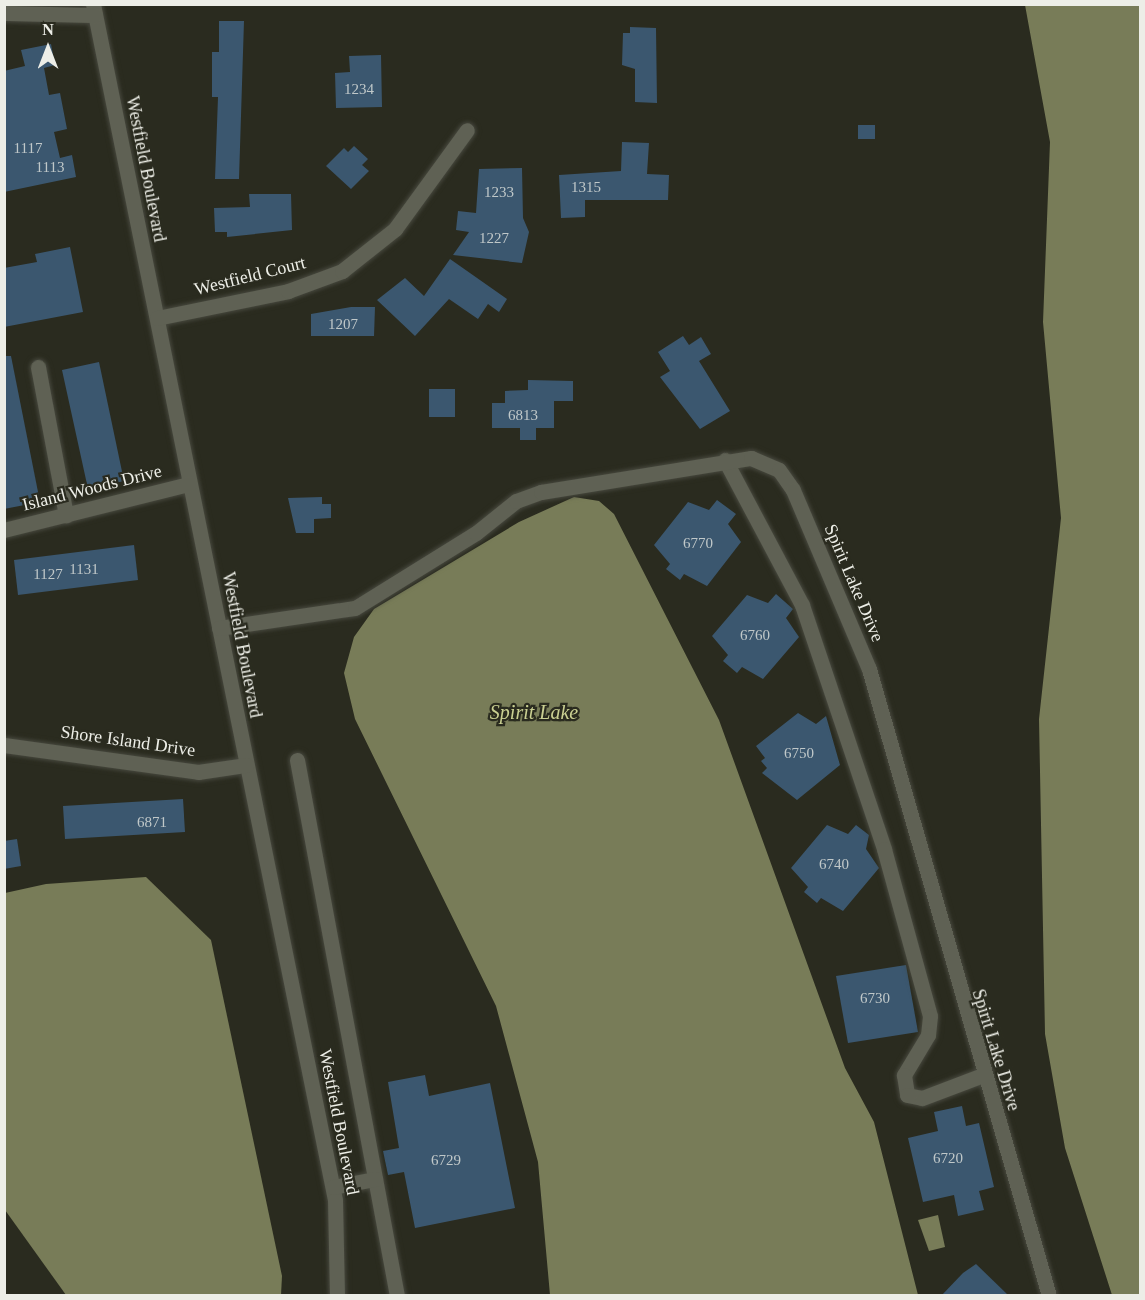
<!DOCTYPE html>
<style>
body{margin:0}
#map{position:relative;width:1145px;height:1300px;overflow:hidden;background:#2a2b1f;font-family:"Times New Roman",serif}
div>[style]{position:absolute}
.water>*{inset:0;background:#787c58}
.building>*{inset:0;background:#3b576f}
.roads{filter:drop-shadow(0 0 2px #47483e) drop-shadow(0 0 2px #47483e)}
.minor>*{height:15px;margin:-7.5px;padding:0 7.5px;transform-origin:7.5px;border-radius:7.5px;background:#5f6154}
span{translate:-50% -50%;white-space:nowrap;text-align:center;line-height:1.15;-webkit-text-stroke:4.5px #2a2b1f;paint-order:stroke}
.number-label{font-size:15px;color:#c0c8c9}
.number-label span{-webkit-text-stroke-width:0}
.street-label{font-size:18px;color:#edeee7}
.water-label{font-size:20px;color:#cad092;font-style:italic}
.frame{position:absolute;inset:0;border:6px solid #edeee7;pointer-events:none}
.north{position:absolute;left:18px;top:18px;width:60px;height:60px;-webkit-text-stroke:4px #2a2b1f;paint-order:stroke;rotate:0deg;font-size:16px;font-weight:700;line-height:24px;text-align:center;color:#edeee7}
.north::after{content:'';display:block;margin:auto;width:21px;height:27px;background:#edeee7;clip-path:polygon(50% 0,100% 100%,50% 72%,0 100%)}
</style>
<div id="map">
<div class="water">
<div style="clip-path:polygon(1025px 5px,1140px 5px,1140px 1295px,1112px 1295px,1065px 1148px,1045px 1034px,1039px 719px,1061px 518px,1043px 322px,1050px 142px)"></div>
<div style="clip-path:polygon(574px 497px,599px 501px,614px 514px,719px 720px,845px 1068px,874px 1122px,918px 1295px,550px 1295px,538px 1162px,496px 1006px,355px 719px,344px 673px,354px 637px,374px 609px,519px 522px)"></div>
<div style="clip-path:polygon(146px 877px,211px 940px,282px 1276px,281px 1295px,66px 1295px,5px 1210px,5px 893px,46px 884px)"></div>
<div style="clip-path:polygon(938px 1215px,945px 1247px,929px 1251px,918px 1220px)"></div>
</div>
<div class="building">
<div style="clip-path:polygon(219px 21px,244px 21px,239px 179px,215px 179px,218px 97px,212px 97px,212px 52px,219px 52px)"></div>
<div style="clip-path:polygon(630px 27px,656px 28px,657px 103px,635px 102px,635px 69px,622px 65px,623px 33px,630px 33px)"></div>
<div style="clip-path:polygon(51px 44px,55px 65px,44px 68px,49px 95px,60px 93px,67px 129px,54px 132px,60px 158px,72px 155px,76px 177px,4px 192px,4px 71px,25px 66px,21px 50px)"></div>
<div style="clip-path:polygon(381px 55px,382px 107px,336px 108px,335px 73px,350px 72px,349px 56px)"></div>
<div style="clip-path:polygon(858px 125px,875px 125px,875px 139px,858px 139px)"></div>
<div style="clip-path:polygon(622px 142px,649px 143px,647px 174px,669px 175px,668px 200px,585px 200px,585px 217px,561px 218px,559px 175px,621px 171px)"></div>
<div style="clip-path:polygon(354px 146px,368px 159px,362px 165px,369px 171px,351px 189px,326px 166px,344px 148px,348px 152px)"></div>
<div style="clip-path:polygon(522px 168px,523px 218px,529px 232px,522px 263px,453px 255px,469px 232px,456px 230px,458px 211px,476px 213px,479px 169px)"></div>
<div style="clip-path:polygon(249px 194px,291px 194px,292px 230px,227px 237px,227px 232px,215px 232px,214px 208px,250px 207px)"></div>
<div style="clip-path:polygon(70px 247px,83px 312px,4px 327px,4px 268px,37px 262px,35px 254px)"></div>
<div style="clip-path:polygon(450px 259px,507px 299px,499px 312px,488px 304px,478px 319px,449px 299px,415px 336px,377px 300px,405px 278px,424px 296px)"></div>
<div style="clip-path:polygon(351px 307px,375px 307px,374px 336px,311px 336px,311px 314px)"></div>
<div style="clip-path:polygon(683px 336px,689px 345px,701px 337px,711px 354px,699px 361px,730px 411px,700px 429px,660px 377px,670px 371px,658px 352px)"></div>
<div style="clip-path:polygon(4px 356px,11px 356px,40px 502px,4px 509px)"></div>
<div style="clip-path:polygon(99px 362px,124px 481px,88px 489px,62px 370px)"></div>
<div style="clip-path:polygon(528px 380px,573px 381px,573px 401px,554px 401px,554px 428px,536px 428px,536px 440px,520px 440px,520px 428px,492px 428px,492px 403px,505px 403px,505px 391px,528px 390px)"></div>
<div style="clip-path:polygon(429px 389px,455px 389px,455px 417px,429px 417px)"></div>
<div style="clip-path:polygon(322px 497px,322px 504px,331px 504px,331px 518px,314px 519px,314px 533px,296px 533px,288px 498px)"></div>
<div style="clip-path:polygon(717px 500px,736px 514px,728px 524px,741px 542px,707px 586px,684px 574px,680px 580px,666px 569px,670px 564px,654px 545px,688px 502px,709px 510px)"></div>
<div style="clip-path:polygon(134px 545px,138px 580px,18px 595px,14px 560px)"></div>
<div style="clip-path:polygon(776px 594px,793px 609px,786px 618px,799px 637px,763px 679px,742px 667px,737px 673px,723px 661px,728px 655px,712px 636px,747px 595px,768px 603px)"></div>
<div style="clip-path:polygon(798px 713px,816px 724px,826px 716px,840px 765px,797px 800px,762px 773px,767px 768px,761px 761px,765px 758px,756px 746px)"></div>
<div style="clip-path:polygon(183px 799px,185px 832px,65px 839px,63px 806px)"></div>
<div style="clip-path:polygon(827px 825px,848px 834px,856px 825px,869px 835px,866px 849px,879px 868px,843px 911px,821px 898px,817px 903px,804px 892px,808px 887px,791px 868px)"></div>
<div style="clip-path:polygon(17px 839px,21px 866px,4px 869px,4px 841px)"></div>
<div style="clip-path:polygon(906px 965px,918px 1032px,848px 1043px,836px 976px)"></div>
<div style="clip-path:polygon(425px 1075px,429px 1096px,490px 1083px,515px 1208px,415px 1228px,404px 1172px,388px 1175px,383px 1151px,399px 1148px,388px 1082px)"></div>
<div style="clip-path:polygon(962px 1106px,966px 1126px,979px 1123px,994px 1187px,979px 1191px,984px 1210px,958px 1216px,954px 1195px,923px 1202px,908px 1138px,938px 1131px,934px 1112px)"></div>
<div style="clip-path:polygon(976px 1264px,1009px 1296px,941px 1296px,963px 1273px)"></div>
</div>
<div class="roads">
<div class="minor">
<div style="left:93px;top:4px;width:1220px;rotate:78.56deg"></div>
<div style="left:335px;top:1200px;width:96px;rotate:88.8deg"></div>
<div style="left:4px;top:13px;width:91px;rotate:1.3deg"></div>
<div style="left:157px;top:318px;width:134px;rotate:-11.6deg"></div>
<div style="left:288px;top:291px;width:58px;rotate:-20.3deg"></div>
<div style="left:342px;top:271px;width:68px;rotate:-38.4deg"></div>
<div style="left:395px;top:229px;width:122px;rotate:-54deg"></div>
<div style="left:38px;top:367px;width:151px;rotate:79.3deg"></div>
<div style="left:725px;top:460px;width:164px;rotate:62deg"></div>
<div style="left:802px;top:605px;width:257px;rotate:71.4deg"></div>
<div style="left:884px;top:849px;width:173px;rotate:74.6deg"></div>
<div style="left:930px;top:1016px;width:19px;rotate:96deg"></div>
<div style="left:928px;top:1035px;width:47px;rotate:121deg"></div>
<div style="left:904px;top:1075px;width:20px;rotate:81deg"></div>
<div style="left:907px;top:1095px;width:15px;rotate:11deg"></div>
<div style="left:922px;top:1098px;width:65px;rotate:-20.7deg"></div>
<div style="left:4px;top:530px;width:191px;rotate:-14deg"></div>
<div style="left:219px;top:628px;width:137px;rotate:-8.4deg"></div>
<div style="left:355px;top:608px;width:142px;rotate:-31.8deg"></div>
<div style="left:476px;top:533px;width:51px;rotate:-38.7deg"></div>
<div style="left:516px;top:501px;width:27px;rotate:-20deg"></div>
<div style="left:541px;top:492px;width:213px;rotate:-9.2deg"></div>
<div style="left:751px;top:458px;width:30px;rotate:23deg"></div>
<div style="left:779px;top:470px;width:24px;rotate:55deg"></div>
<div style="left:793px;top:490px;width:194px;rotate:67deg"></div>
<div style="left:869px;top:669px;width:652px;rotate:73.98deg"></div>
<div style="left:4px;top:745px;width:196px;rotate:7.9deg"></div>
<div style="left:198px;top:772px;width:49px;rotate:-8.3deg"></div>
<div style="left:297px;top:760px;width:545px;rotate:79.43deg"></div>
<div style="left:333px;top:1187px;width:43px;rotate:-10.8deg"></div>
</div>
</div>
<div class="number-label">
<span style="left:359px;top:90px">1234</span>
<span style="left:28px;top:149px">1117</span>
<span style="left:50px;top:168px">1113</span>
<span style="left:586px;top:188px">1315</span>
<span style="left:499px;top:193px">1233</span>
<span style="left:494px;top:239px">1227</span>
<span style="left:343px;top:325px">1207</span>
<span style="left:523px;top:416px">6813</span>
<span style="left:698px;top:544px">6770</span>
<span style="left:84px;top:570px">1131</span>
<span style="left:48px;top:575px">1127</span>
<span style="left:755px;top:636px">6760</span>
<span style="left:799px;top:754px">6750</span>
<span style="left:152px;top:823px">6871</span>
<span style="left:834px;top:865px">6740</span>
<span style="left:875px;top:999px">6730</span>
<span style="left:948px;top:1159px">6720</span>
<span style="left:446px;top:1161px">6729</span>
</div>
<div class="street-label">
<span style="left:146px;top:169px;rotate:79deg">Westfield Boulevard</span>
<span style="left:250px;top:276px;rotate:-14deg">Westfield Court</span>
<span style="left:92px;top:488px;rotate:-14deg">Island Woods Drive</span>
<span style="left:854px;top:583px;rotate:67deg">Spirit Lake Drive</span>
<span style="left:242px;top:645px;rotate:79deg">Westfield Boulevard</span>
<span style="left:128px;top:741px;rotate:8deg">Shore Island Drive</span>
<span style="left:996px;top:1050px;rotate:73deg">Spirit Lake Drive</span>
<span style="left:339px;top:1122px;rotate:79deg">Westfield Boulevard</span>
</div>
<div class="water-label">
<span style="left:534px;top:712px">Spirit Lake</span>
</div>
<div class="frame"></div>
<div class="north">N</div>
</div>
